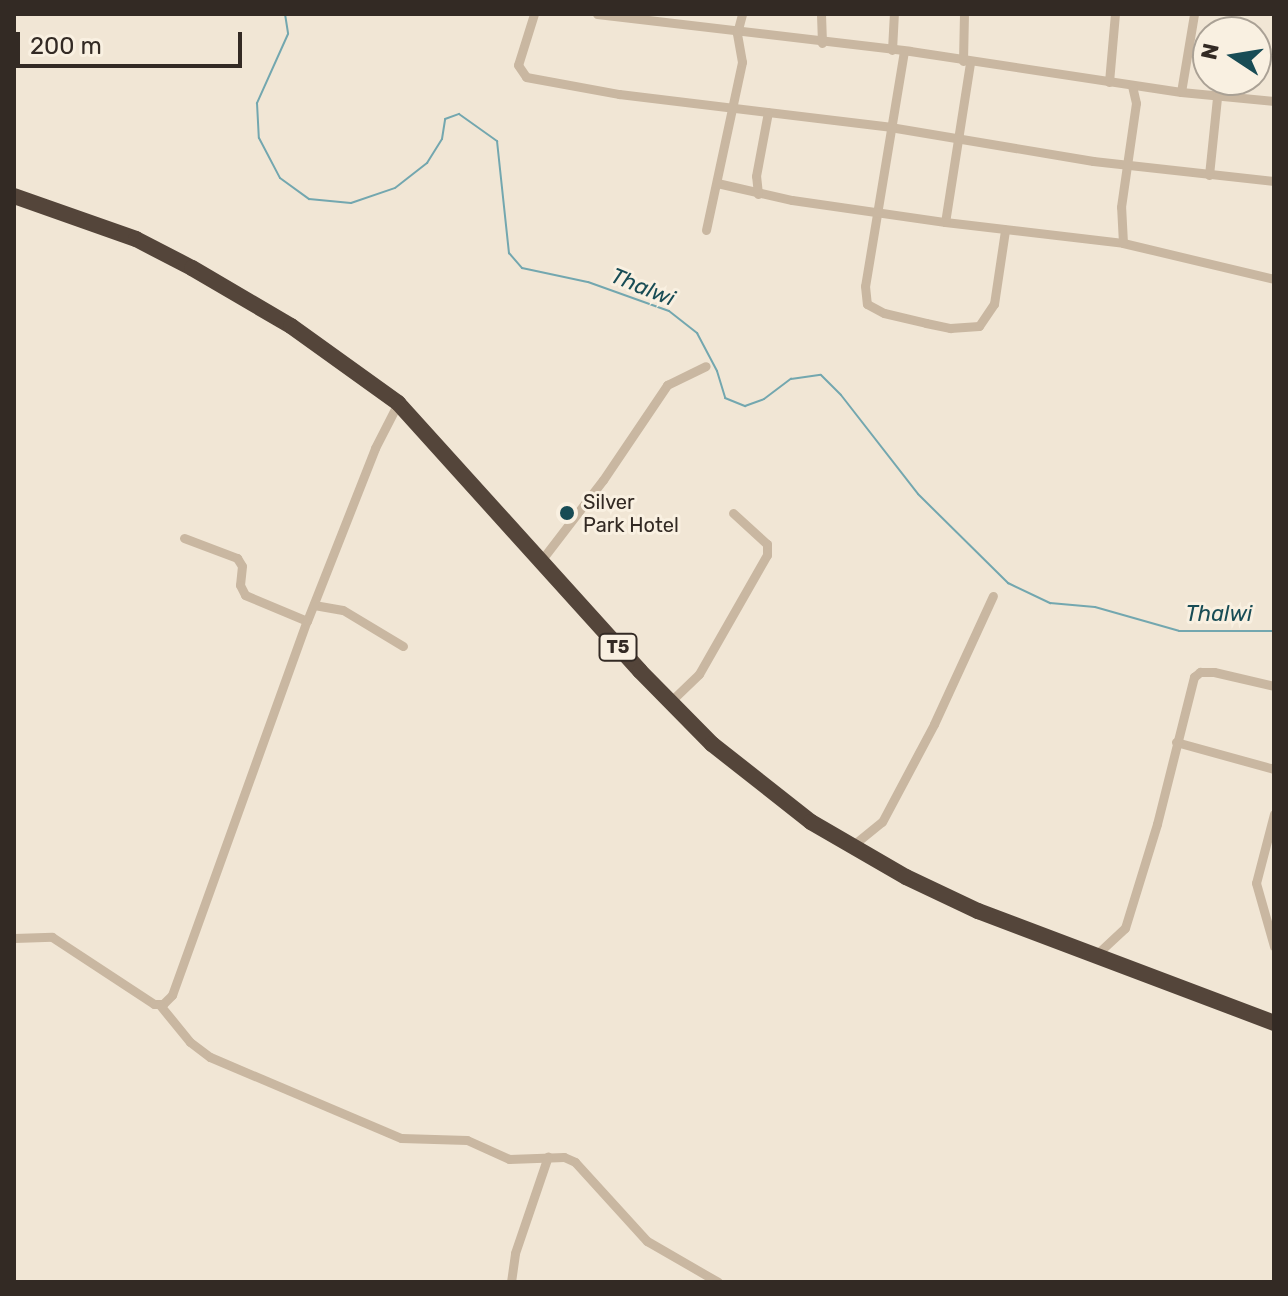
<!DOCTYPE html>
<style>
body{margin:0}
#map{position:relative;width:1288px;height:1296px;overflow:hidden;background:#f1e6d5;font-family:Rubik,sans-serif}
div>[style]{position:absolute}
.stream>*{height:2px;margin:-1px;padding:0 1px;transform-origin:1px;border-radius:1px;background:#73a7af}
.street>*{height:9px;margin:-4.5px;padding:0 4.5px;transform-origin:4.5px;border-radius:4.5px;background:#c9b7a1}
.highway>*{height:16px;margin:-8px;padding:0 8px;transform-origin:8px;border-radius:8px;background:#54453a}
.dots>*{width:22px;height:22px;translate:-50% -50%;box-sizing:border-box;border:4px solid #f9f0e1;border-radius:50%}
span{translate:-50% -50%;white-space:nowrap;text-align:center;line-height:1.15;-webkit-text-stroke:6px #f9f0e1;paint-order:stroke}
.shield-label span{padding:2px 6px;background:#f9f0e1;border:2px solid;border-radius:6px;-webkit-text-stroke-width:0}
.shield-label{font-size:18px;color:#332a24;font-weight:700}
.poi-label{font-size:20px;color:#332a24}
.left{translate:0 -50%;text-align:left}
.water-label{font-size:22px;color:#184c55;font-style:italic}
.frame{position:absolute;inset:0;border:16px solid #332a24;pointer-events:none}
.north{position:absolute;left:1192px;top:16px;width:80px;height:80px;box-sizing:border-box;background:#f9f0e1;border:2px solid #aaa195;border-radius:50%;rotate:282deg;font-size:22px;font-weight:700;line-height:32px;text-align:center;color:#332a24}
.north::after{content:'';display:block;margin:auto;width:28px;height:36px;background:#184c55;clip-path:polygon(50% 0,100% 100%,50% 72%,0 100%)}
.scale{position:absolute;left:16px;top:32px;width:226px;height:36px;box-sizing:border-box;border:4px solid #332a24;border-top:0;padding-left:10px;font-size:24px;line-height:28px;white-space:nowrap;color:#332a24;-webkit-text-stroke:6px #f9f0e1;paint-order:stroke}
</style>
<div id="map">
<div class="stream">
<div style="left:285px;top:14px;width:20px;rotate:81deg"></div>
<div style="left:288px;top:34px;width:76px;rotate:114.2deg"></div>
<div style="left:257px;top:103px;width:35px;rotate:87deg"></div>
<div style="left:259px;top:138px;width:45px;rotate:62.3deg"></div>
<div style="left:280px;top:178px;width:36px;rotate:36deg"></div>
<div style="left:309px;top:199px;width:42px;rotate:5.4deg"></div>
<div style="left:351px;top:203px;width:46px;rotate:-18.8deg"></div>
<div style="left:395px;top:188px;width:41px;rotate:-38deg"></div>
<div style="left:427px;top:163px;width:28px;rotate:-58deg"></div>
<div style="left:442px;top:139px;width:20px;rotate:-81deg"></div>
<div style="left:445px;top:119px;width:15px;rotate:-20deg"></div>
<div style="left:459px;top:114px;width:47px;rotate:35.4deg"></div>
<div style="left:497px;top:141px;width:113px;rotate:83.9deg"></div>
<div style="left:509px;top:253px;width:20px;rotate:49deg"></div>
<div style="left:522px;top:268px;width:67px;rotate:12deg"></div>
<div style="left:588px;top:282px;width:86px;rotate:19.7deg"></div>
<div style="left:669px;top:311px;width:36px;rotate:38deg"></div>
<div style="left:697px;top:333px;width:43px;rotate:62.2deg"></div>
<div style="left:717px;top:371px;width:28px;rotate:73deg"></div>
<div style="left:725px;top:398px;width:22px;rotate:22deg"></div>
<div style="left:745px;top:406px;width:20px;rotate:-20deg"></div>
<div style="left:764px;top:399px;width:34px;rotate:-37deg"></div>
<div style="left:791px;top:379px;width:30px;rotate:-8deg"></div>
<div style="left:821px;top:375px;width:28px;rotate:45deg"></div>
<div style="left:841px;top:395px;width:125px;rotate:52.1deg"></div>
<div style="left:918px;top:494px;width:127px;rotate:44.7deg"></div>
<div style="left:1008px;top:583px;width:47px;rotate:25.5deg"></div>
<div style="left:1050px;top:603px;width:45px;rotate:5.1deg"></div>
<div style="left:1095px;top:607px;width:87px;rotate:15.9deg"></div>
<div style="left:1179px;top:631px;width:95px"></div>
</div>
<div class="street">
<div style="left:534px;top:14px;width:53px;rotate:107.4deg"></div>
<div style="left:518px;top:65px;width:14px;rotate:56deg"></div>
<div style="left:526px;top:77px;width:95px;rotate:10.4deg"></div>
<div style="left:619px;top:94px;width:273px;rotate:6.9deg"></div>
<div style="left:890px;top:127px;width:206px;rotate:9.5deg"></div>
<div style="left:1093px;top:161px;width:182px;rotate:6.3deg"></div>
<div style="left:597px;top:14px;width:315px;rotate:6.7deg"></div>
<div style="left:910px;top:51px;width:274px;rotate:8.6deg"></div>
<div style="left:1181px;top:92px;width:93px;rotate:5.5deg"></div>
<div style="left:821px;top:14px;width:29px;rotate:88deg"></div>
<div style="left:892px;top:50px;width:36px;rotate:-87deg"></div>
<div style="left:904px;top:51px;width:238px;rotate:99.4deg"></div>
<div style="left:865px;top:286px;width:18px;rotate:84deg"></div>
<div style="left:867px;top:304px;width:19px;rotate:28deg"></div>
<div style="left:884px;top:313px;width:43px;rotate:13.4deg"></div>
<div style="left:926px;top:323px;width:25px;rotate:12deg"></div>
<div style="left:950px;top:328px;width:29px;rotate:-4deg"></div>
<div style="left:979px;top:326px;width:27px;rotate:-56deg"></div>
<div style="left:994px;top:304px;width:75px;rotate:-81.5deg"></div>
<div style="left:963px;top:61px;width:47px;rotate:-88.8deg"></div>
<div style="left:970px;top:63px;width:161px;rotate:98.9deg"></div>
<div style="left:945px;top:222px;width:179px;rotate:6.7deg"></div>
<div style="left:1123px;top:243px;width:155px;rotate:13.4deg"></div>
<div style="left:1109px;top:82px;width:68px;rotate:-85deg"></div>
<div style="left:1181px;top:92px;width:79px;rotate:-80.5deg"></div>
<div style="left:1209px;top:175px;width:78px;rotate:-84.1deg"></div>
<div style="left:717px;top:183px;width:77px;rotate:12.8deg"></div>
<div style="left:792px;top:200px;width:155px;rotate:8.2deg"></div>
<div style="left:758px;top:194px;width:18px;rotate:-96deg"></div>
<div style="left:756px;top:176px;width:65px;rotate:-79.4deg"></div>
<div style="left:706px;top:230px;width:172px;rotate:-77.9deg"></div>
<div style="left:742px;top:62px;width:29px;rotate:-100deg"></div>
<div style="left:737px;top:33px;width:20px;rotate:-75deg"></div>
<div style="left:1123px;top:243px;width:36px;rotate:-93deg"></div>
<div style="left:1121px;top:207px;width:105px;rotate:-81.8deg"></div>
<div style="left:1136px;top:103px;width:18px;rotate:-103deg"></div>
<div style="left:184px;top:538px;width:57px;rotate:20.7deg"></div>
<div style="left:237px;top:558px;width:9px;rotate:58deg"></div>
<div style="left:242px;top:566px;width:19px;rotate:96deg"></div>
<div style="left:240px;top:585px;width:11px;rotate:63deg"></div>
<div style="left:245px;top:595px;width:67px;rotate:22.8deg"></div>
<div style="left:540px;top:562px;width:103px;rotate:-52.5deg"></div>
<div style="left:603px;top:480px;width:115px;rotate:-56deg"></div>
<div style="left:667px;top:385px;width:43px;rotate:-26deg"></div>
<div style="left:314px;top:605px;width:29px;rotate:10deg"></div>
<div style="left:343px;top:610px;width:70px;rotate:31deg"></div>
<div style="left:671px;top:701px;width:39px;rotate:-44deg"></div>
<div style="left:699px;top:674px;width:137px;rotate:-60.3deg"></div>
<div style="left:767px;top:555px;width:11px;rotate:-90deg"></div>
<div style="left:767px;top:544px;width:46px;rotate:-137.6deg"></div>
<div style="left:1176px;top:742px;width:102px;rotate:15.4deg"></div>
<div style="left:1274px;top:814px;width:71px;rotate:104.6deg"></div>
<div style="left:1256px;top:883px;width:66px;rotate:74.1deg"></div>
<div style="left:852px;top:846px;width:38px;rotate:-39deg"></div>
<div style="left:882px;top:822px;width:111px;rotate:-62deg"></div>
<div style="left:934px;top:724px;width:141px;rotate:-65.3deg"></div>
<div style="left:14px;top:938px;width:38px;rotate:-2deg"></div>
<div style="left:52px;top:937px;width:122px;rotate:33.3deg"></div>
<div style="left:154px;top:1004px;width:9px"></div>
<div style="left:163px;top:1004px;width:13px;rotate:-45deg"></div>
<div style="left:172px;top:995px;width:398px;rotate:-70.2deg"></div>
<div style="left:307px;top:621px;width:186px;rotate:-68.5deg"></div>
<div style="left:375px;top:448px;width:51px;rotate:-62.9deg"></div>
<div style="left:1097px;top:954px;width:38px;rotate:-43deg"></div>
<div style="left:1125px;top:928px;width:109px;rotate:-72.9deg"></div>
<div style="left:1157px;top:824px;width:152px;rotate:-75.9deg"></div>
<div style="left:1194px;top:677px;width:8px;rotate:-40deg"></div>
<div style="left:1200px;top:672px;width:14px"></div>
<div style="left:1214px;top:672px;width:62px;rotate:13.1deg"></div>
<div style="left:159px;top:1004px;width:49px;rotate:50.8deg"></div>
<div style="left:190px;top:1042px;width:25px;rotate:37deg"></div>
<div style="left:210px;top:1057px;width:207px;rotate:23deg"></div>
<div style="left:401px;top:1138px;width:66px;rotate:1.7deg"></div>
<div style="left:467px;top:1140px;width:46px;rotate:24.3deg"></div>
<div style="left:509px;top:1159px;width:55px;rotate:-2.1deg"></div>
<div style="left:564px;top:1157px;width:12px;rotate:24deg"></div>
<div style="left:575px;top:1162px;width:107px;rotate:47.7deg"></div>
<div style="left:647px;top:1241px;width:82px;rotate:30deg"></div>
<div style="left:511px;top:1282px;width:29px;rotate:-82deg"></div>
<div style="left:515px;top:1253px;width:102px;rotate:-71.2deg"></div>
</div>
<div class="highway">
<div style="left:14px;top:196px;width:129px;rotate:19.4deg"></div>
<div style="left:136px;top:239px;width:63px;rotate:27.4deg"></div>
<div style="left:192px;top:268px;width:115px;rotate:30.4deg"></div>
<div style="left:291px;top:326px;width:132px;rotate:35.7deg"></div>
<div style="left:398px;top:403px;width:361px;rotate:47.9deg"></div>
<div style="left:640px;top:671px;width:103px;rotate:45.4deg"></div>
<div style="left:712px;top:744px;width:126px;rotate:38.2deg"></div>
<div style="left:811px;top:822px;width:110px;rotate:30.1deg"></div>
<div style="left:906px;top:877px;width:80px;rotate:25.3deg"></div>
<div style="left:978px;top:911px;width:316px;rotate:20.7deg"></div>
</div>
<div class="dots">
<div style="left:567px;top:513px;background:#184c55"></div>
</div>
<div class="shield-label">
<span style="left:618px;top:647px">T5</span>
</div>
<div class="poi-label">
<span class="left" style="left:583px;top:514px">Silver<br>Park Hotel</span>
</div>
<div class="water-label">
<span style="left:643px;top:287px;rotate:22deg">Thalwi</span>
<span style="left:1219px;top:614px">Thalwi</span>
</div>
<div class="frame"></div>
<div class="north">N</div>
<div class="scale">200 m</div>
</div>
